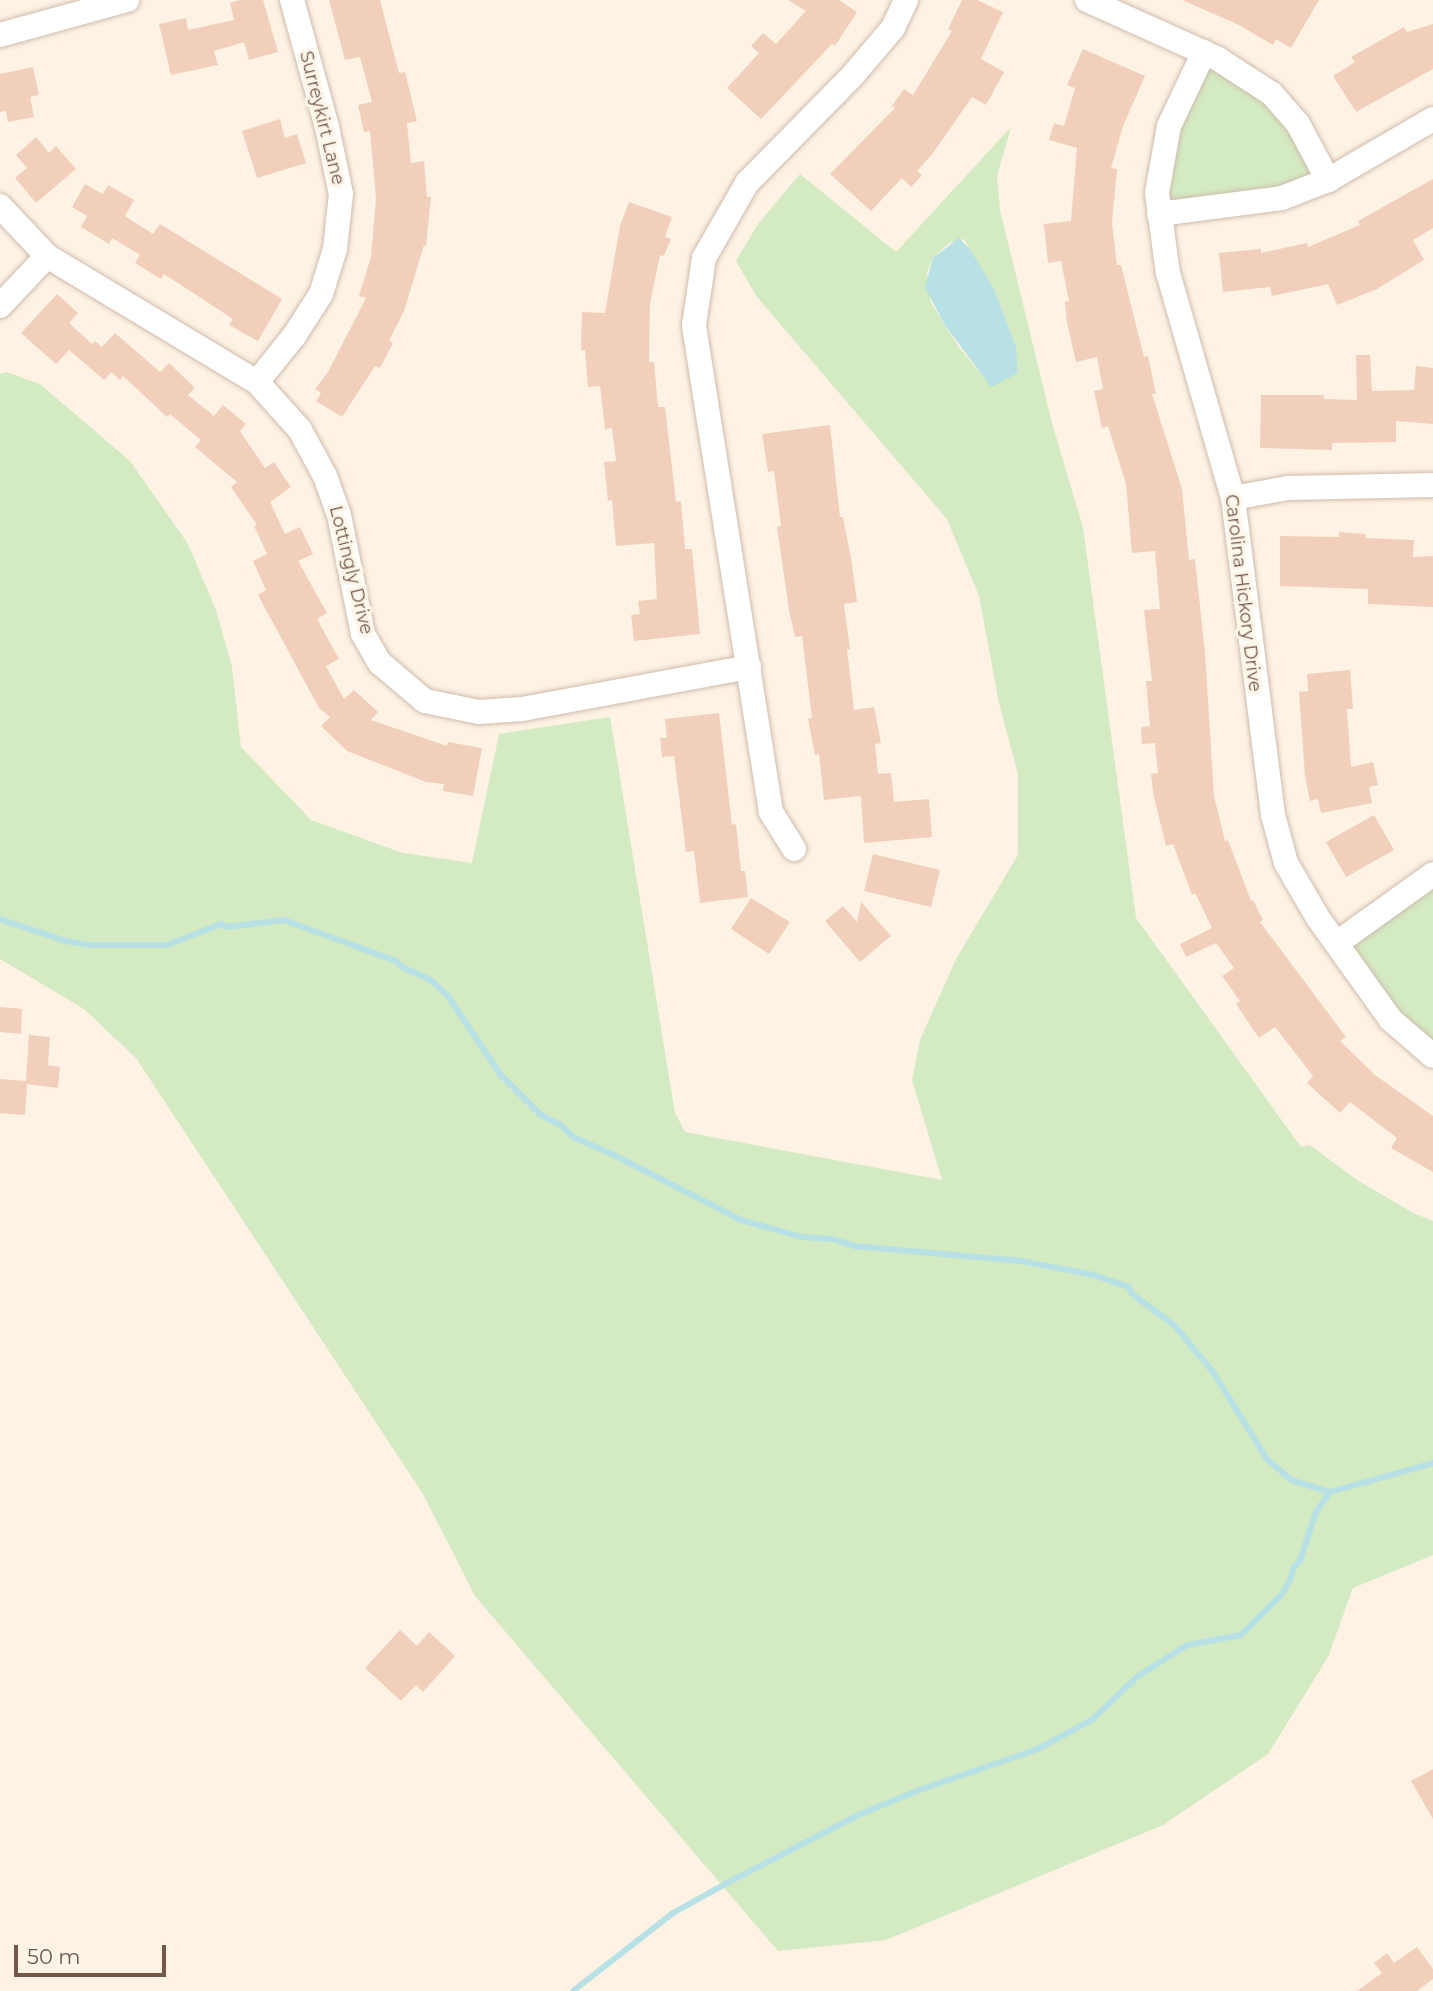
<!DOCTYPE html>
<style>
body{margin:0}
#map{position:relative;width:1433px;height:1991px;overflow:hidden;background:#fdf2e4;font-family:Montserrat,sans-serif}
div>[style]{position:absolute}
.green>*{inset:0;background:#d3eac2}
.water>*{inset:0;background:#b8e1e6}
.stream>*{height:6px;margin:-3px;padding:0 3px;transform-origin:3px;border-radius:3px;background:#b8e1e6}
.building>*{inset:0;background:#f2cfbb}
.roads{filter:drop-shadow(0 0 2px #d0bbad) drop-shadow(0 0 2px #d0bbad)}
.minor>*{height:24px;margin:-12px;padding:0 12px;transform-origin:12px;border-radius:12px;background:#fff}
span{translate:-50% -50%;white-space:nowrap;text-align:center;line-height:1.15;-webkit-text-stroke:7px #fff6ea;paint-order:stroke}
.street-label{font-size:18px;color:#755749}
.scale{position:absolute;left:14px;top:1945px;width:152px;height:32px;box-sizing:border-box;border:4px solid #755749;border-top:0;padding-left:9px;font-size:21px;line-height:24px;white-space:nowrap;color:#755749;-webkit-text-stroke:5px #fff6ea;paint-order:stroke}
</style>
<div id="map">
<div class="green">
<div style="clip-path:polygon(1204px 52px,1256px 81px,1328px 180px,1159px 214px,1157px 193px)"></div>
<div style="clip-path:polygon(evenodd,1011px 127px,997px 176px,1000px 210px,1052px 423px,1083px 528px,1136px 918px,1301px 1147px,1310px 1145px,1357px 1180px,1413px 1213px,1433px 1221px,1433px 1555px,1353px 1588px,1328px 1657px,1268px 1754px,1163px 1825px,886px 1940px,778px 1951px,475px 1596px,423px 1494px,136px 1058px,84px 1009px,0 959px,0 374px,6px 372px,40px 384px,130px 461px,188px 544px,216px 610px,232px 667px,241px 747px,311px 820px,403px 853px,472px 863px,499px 734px,610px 717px,675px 1113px,685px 1132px,942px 1180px,912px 1080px,920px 1040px,956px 959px,1018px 855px,1018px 774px,999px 703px,979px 596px,947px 519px,757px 297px,736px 261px,758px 224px,800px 174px,896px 252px,1011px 127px,964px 239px,994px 290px,1016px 347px,1017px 373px,991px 386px,958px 346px,931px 303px,927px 272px,933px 258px,949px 243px,964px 239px)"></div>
<div style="clip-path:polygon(1433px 874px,1433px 1056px,1337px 943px)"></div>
</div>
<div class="water">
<div style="clip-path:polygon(959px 238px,970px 249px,994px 289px,1016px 347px,1018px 373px,991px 387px,944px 324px,925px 287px,933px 258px)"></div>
</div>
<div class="stream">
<div style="left:0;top:919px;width:70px;rotate:18.4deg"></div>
<div style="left:66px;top:941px;width:23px;rotate:10deg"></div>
<div style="left:89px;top:945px;width:78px"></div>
<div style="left:167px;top:945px;width:58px;rotate:-21.3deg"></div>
<div style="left:221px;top:924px;width:6px;rotate:31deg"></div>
<div style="left:226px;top:927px;width:58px;rotate:-6.9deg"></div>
<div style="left:284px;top:920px;width:119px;rotate:20.1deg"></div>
<div style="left:396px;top:961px;width:8px;rotate:45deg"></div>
<div style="left:402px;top:967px;width:30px;rotate:24deg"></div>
<div style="left:429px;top:979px;width:24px;rotate:42deg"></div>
<div style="left:447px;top:995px;width:95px;rotate:56.1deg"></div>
<div style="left:500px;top:1074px;width:58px;rotate:45deg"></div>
<div style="left:541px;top:1115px;width:22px;rotate:27deg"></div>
<div style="left:561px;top:1125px;width:17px;rotate:45deg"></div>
<div style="left:573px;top:1137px;width:45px;rotate:23.7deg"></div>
<div style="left:614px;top:1155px;width:143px;rotate:27.1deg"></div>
<div style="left:741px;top:1220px;width:63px;rotate:15.6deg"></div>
<div style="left:802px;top:1237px;width:31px;rotate:4deg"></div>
<div style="left:833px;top:1239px;width:22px;rotate:18deg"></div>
<div style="left:854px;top:1246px;width:168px;rotate:5.1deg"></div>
<div style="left:1021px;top:1261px;width:74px;rotate:10.9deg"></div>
<div style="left:1094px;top:1275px;width:37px;rotate:19deg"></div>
<div style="left:1129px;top:1287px;width:6px;rotate:72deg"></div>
<div style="left:1131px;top:1293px;width:54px;rotate:36.7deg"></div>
<div style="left:1174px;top:1325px;width:61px;rotate:50.3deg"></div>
<div style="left:1213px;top:1372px;width:102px;rotate:58.2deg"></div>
<div style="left:1267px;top:1459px;width:32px;rotate:41deg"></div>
<div style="left:1291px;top:1480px;width:41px;rotate:17.1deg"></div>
<div style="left:1330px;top:1492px;width:107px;rotate:-15.7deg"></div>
<div style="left:573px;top:1991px;width:127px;rotate:-38deg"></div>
<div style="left:673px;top:1913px;width:60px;rotate:-29.1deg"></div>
<div style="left:725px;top:1884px;width:150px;rotate:-27.4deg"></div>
<div style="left:858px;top:1815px;width:69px;rotate:-22.1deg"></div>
<div style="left:922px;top:1789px;width:123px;rotate:-19deg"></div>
<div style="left:1038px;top:1749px;width:63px;rotate:-28.6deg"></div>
<div style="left:1093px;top:1719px;width:62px;rotate:-43.7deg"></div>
<div style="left:1138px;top:1676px;width:58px;rotate:-32.3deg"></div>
<div style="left:1187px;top:1645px;width:55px;rotate:-10.5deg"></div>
<div style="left:1241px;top:1635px;width:58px;rotate:-45deg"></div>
<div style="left:1282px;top:1594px;width:16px;rotate:-60deg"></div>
<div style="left:1290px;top:1580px;width:14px;rotate:-73deg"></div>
<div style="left:1294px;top:1567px;width:8px;rotate:-45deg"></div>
<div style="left:1300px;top:1561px;width:52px;rotate:-71.9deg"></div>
<div style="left:1316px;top:1512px;width:24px;rotate:-55deg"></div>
</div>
<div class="building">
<div style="clip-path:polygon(240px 0,263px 0,278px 52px,249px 60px,244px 42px,214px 51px,218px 65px,171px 75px,159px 24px,186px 18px,188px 30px,234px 20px,230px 3px)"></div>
<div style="clip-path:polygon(329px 0,380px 0,399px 73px,405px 72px,417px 121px,407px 123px,411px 163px,424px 161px,427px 197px,431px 197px,426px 246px,424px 245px,404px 311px,389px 341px,393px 343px,380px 368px,375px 366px,342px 417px,316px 401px,321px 393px,315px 389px,328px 372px,366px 298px,359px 296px,371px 257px,376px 199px,370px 131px,364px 132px,358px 105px,372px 102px,360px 57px,345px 60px)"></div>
<div style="clip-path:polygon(788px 0,839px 0,857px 12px,835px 46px,832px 44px,761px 119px,727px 88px,759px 53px,751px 46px,763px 33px,776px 44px,806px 11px)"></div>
<div style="clip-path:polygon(962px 0,977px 0,1003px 12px,981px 59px,1004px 72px,986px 105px,972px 97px,933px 153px,917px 171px,922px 175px,911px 187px,902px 178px,871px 211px,830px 174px,895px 108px,892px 106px,904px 89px,913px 95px,952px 31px,948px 29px)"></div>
<div style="clip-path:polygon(1182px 0,1319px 0,1291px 48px,1276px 39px,1273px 45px,1239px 25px)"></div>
<div style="clip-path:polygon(1433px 24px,1433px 69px,1356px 112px,1333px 76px,1355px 62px,1351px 57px,1404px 27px,1407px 32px)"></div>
<div style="clip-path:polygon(1083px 49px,1145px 76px,1123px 126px,1111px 168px,1117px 169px,1112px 223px,1117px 265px,1121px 265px,1144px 357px,1148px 356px,1156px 394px,1152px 394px,1182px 489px,1189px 560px,1195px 559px,1205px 653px,1214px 796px,1225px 841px,1228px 840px,1251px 901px,1253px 900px,1263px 920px,1260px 922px,1346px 1037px,1340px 1041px,1375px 1075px,1433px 1116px,1433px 1172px,1391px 1148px,1397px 1138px,1350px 1102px,1340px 1113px,1307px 1083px,1313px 1076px,1275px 1027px,1259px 1038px,1236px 1004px,1240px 1001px,1222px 976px,1234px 968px,1216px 943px,1186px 957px,1180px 944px,1212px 928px,1195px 893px,1192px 895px,1173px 844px,1166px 846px,1153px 793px,1151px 774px,1158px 773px,1155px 743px,1142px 744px,1141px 727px,1150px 726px,1146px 681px,1152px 681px,1144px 610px,1160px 609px,1155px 551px,1132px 553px,1126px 484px,1108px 426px,1102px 428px,1094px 391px,1103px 389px,1097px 357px,1076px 362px,1067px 323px,1065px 302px,1069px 301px,1061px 261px,1048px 263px,1044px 224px,1071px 221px,1077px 148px,1049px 140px,1054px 123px,1064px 126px,1075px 88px,1067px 85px)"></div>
<div style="clip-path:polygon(33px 67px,39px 95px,30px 97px,34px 117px,8px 122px,6px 111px,0 112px,0 74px)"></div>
<div style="clip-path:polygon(280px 119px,285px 138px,297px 134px,306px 163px,257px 178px,242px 131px)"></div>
<div style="clip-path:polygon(36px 137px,49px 153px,56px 146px,76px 169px,36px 203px,15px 178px,27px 168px,16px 155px)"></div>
<div style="clip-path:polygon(1433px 179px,1433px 228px,1413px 240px,1424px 260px,1377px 289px,1337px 305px,1328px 284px,1272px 296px,1270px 287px,1223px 292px,1219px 253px,1261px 249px,1261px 253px,1307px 243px,1308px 247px,1360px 225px,1358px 221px)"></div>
<div style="clip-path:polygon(85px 184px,103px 194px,108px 185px,134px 200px,125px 216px,153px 234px,160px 224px,282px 299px,258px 341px,229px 325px,233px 319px,164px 274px,161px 279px,135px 263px,140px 255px,112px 238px,109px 244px,81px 227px,87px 216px,72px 207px)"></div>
<div style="clip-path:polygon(629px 202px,672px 217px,665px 237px,671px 239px,664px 256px,660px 255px,650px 304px,649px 362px,654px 362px,658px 407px,665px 407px,676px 502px,681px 501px,685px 549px,692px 549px,700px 634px,634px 641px,631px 615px,640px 614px,638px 601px,657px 599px,654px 543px,616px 546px,612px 500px,608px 501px,604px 462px,616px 461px,612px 428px,605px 429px,600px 386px,588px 387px,585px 350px,581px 350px,582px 312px,605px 313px,620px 226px)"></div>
<div style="clip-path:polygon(57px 294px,78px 313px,69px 323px,92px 344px,95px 341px,102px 347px,115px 333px,160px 372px,169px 363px,195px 388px,188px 395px,214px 416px,223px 405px,246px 424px,240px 431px,265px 468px,274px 462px,291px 487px,270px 502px,285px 534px,300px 527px,313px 554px,298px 561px,327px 613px,317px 619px,339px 659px,326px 666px,344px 699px,354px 690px,378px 712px,371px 720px,447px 746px,448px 742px,482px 748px,473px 796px,443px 791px,444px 784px,426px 782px,347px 751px,321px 726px,330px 717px,319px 708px,258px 595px,266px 590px,253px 561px,267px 554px,254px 526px,257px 525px,231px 487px,237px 482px,195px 447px,201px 440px,170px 414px,167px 417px,123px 376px,120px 380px,111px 372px,104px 380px,69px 350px,56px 364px,21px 333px)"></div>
<div style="clip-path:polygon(1356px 355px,1370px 355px,1372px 391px,1414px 390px,1416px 366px,1433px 368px,1433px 424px,1396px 421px,1396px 442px,1332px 443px,1332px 450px,1260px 448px,1261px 395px,1324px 395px,1324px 399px,1357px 400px)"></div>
<div style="clip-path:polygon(830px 425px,840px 517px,843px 517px,852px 564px,857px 602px,844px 604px,850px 649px,847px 649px,854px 710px,874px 707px,881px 743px,875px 744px,878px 774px,891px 773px,894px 802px,929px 799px,932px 837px,864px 843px,861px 796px,824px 800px,819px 754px,815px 755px,808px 719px,812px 718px,802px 636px,795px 637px,789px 610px,777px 527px,781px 526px,774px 471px,768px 472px,762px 434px)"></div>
<div style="clip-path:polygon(1339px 532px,1366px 534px,1365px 538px,1414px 540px,1413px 557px,1433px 556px,1433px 607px,1368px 604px,1368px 589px,1280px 586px,1280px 536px,1339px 537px)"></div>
<div style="clip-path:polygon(1350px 670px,1353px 709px,1347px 709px,1351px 767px,1373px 762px,1378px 785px,1369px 787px,1372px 803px,1321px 813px,1318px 799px,1310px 801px,1305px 776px,1299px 692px,1308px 691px,1307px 674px)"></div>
<div style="clip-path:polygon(719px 713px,732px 825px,736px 824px,741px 871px,745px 871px,748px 897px,700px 903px,694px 851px,686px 852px,674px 756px,662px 757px,660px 738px,667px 738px,665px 719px)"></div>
<div style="clip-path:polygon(1374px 815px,1394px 850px,1346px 877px,1326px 842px)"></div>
<div style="clip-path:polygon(873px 854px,940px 870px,931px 907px,864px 891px)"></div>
<div style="clip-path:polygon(751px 898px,790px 922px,769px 954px,731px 929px)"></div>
<div style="clip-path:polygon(861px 902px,891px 936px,860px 962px,825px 921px,843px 906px,857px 922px)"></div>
<div style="clip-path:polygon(0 1007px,22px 1009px,21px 1034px,0 1032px)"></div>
<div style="clip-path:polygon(29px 1035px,50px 1037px,48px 1065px,60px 1067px,58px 1088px,27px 1084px,25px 1115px,0 1113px,0 1079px,26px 1081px)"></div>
<div style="clip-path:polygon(400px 1630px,417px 1646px,429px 1632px,455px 1656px,423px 1692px,416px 1685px,401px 1701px,365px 1668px)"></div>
<div style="clip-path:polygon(1433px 1769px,1433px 1819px,1411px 1781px)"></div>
<div style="clip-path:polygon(1417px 1947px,1433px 1969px,1433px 1979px,1417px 1991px,1357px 1991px,1382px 1973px,1374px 1963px,1387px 1953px,1394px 1963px)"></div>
</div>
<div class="roads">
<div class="minor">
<div style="left:1087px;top:0;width:144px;rotate:24.2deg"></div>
<div style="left:1218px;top:59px;width:64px;rotate:32.9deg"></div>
<div style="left:1272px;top:94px;width:40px;rotate:49deg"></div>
<div style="left:1298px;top:124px;width:64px;rotate:61.8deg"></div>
<div style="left:0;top:35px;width:132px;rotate:-15.4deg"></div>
<div style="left:1204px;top:52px;width:82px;rotate:115.3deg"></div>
<div style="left:1169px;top:126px;width:68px;rotate:100.2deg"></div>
<div style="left:1157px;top:193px;width:81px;rotate:82.2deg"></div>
<div style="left:1168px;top:273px;width:234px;rotate:73.9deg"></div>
<div style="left:1233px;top:498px;width:320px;rotate:82.8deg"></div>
<div style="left:1273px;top:815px;width:50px;rotate:74.8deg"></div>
<div style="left:1286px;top:863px;width:64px;rotate:59.8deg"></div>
<div style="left:1318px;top:918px;width:125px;rotate:54.4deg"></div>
<div style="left:1391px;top:1020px;width:55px;rotate:40.6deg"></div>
<div style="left:0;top:206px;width:69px;rotate:46.8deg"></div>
<div style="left:47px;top:256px;width:245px;rotate:31deg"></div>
<div style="left:257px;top:382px;width:64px;rotate:48.1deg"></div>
<div style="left:300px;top:430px;width:52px;rotate:61.5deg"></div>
<div style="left:325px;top:476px;width:41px;rotate:70.3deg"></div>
<div style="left:339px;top:515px;width:121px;rotate:78.6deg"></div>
<div style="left:363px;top:634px;width:34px;rotate:60deg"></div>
<div style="left:380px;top:663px;width:59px;rotate:40.2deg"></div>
<div style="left:425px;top:701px;width:55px;rotate:11.5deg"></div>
<div style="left:479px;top:712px;width:43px;rotate:-4deg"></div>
<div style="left:522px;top:709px;width:231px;rotate:-10.5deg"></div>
<div style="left:1159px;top:214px;width:124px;rotate:-7.4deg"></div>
<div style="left:1282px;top:198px;width:49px;rotate:-21.4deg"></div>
<div style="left:1328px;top:180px;width:121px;rotate:-30.2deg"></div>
<div style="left:0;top:306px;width:69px;rotate:-46.8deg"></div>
<div style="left:257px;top:382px;width:59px;rotate:-51.2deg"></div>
<div style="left:294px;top:336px;width:50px;rotate:-57.3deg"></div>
<div style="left:321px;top:294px;width:47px;rotate:-72.7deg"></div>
<div style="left:335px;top:249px;width:55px;rotate:-83.8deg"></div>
<div style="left:341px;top:194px;width:68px;rotate:-101.8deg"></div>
<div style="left:327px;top:127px;width:132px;rotate:-105.4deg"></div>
<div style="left:1233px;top:498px;width:56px;rotate:-10.3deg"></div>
<div style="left:1288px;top:488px;width:145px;rotate:-1.2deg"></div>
<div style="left:794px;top:849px;width:44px;rotate:-121.9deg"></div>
<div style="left:771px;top:812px;width:493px;rotate:-99deg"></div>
<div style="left:694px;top:325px;width:68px;rotate:-81.5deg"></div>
<div style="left:704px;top:258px;width:86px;rotate:-60.2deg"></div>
<div style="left:747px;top:183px;width:151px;rotate:-45.5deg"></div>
<div style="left:853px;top:75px;width:62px;rotate:-49.6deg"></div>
<div style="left:893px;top:28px;width:31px;rotate:-65deg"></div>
<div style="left:1337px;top:943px;width:118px;rotate:-35.7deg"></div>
</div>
</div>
<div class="street-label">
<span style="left:322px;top:118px;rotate:76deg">Surreykirt Lane</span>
<span style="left:351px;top:570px;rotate:76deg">Lottingly Drive</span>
<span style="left:1243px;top:593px;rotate:83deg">Carolina Hickory Drive</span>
</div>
<div class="scale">50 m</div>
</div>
